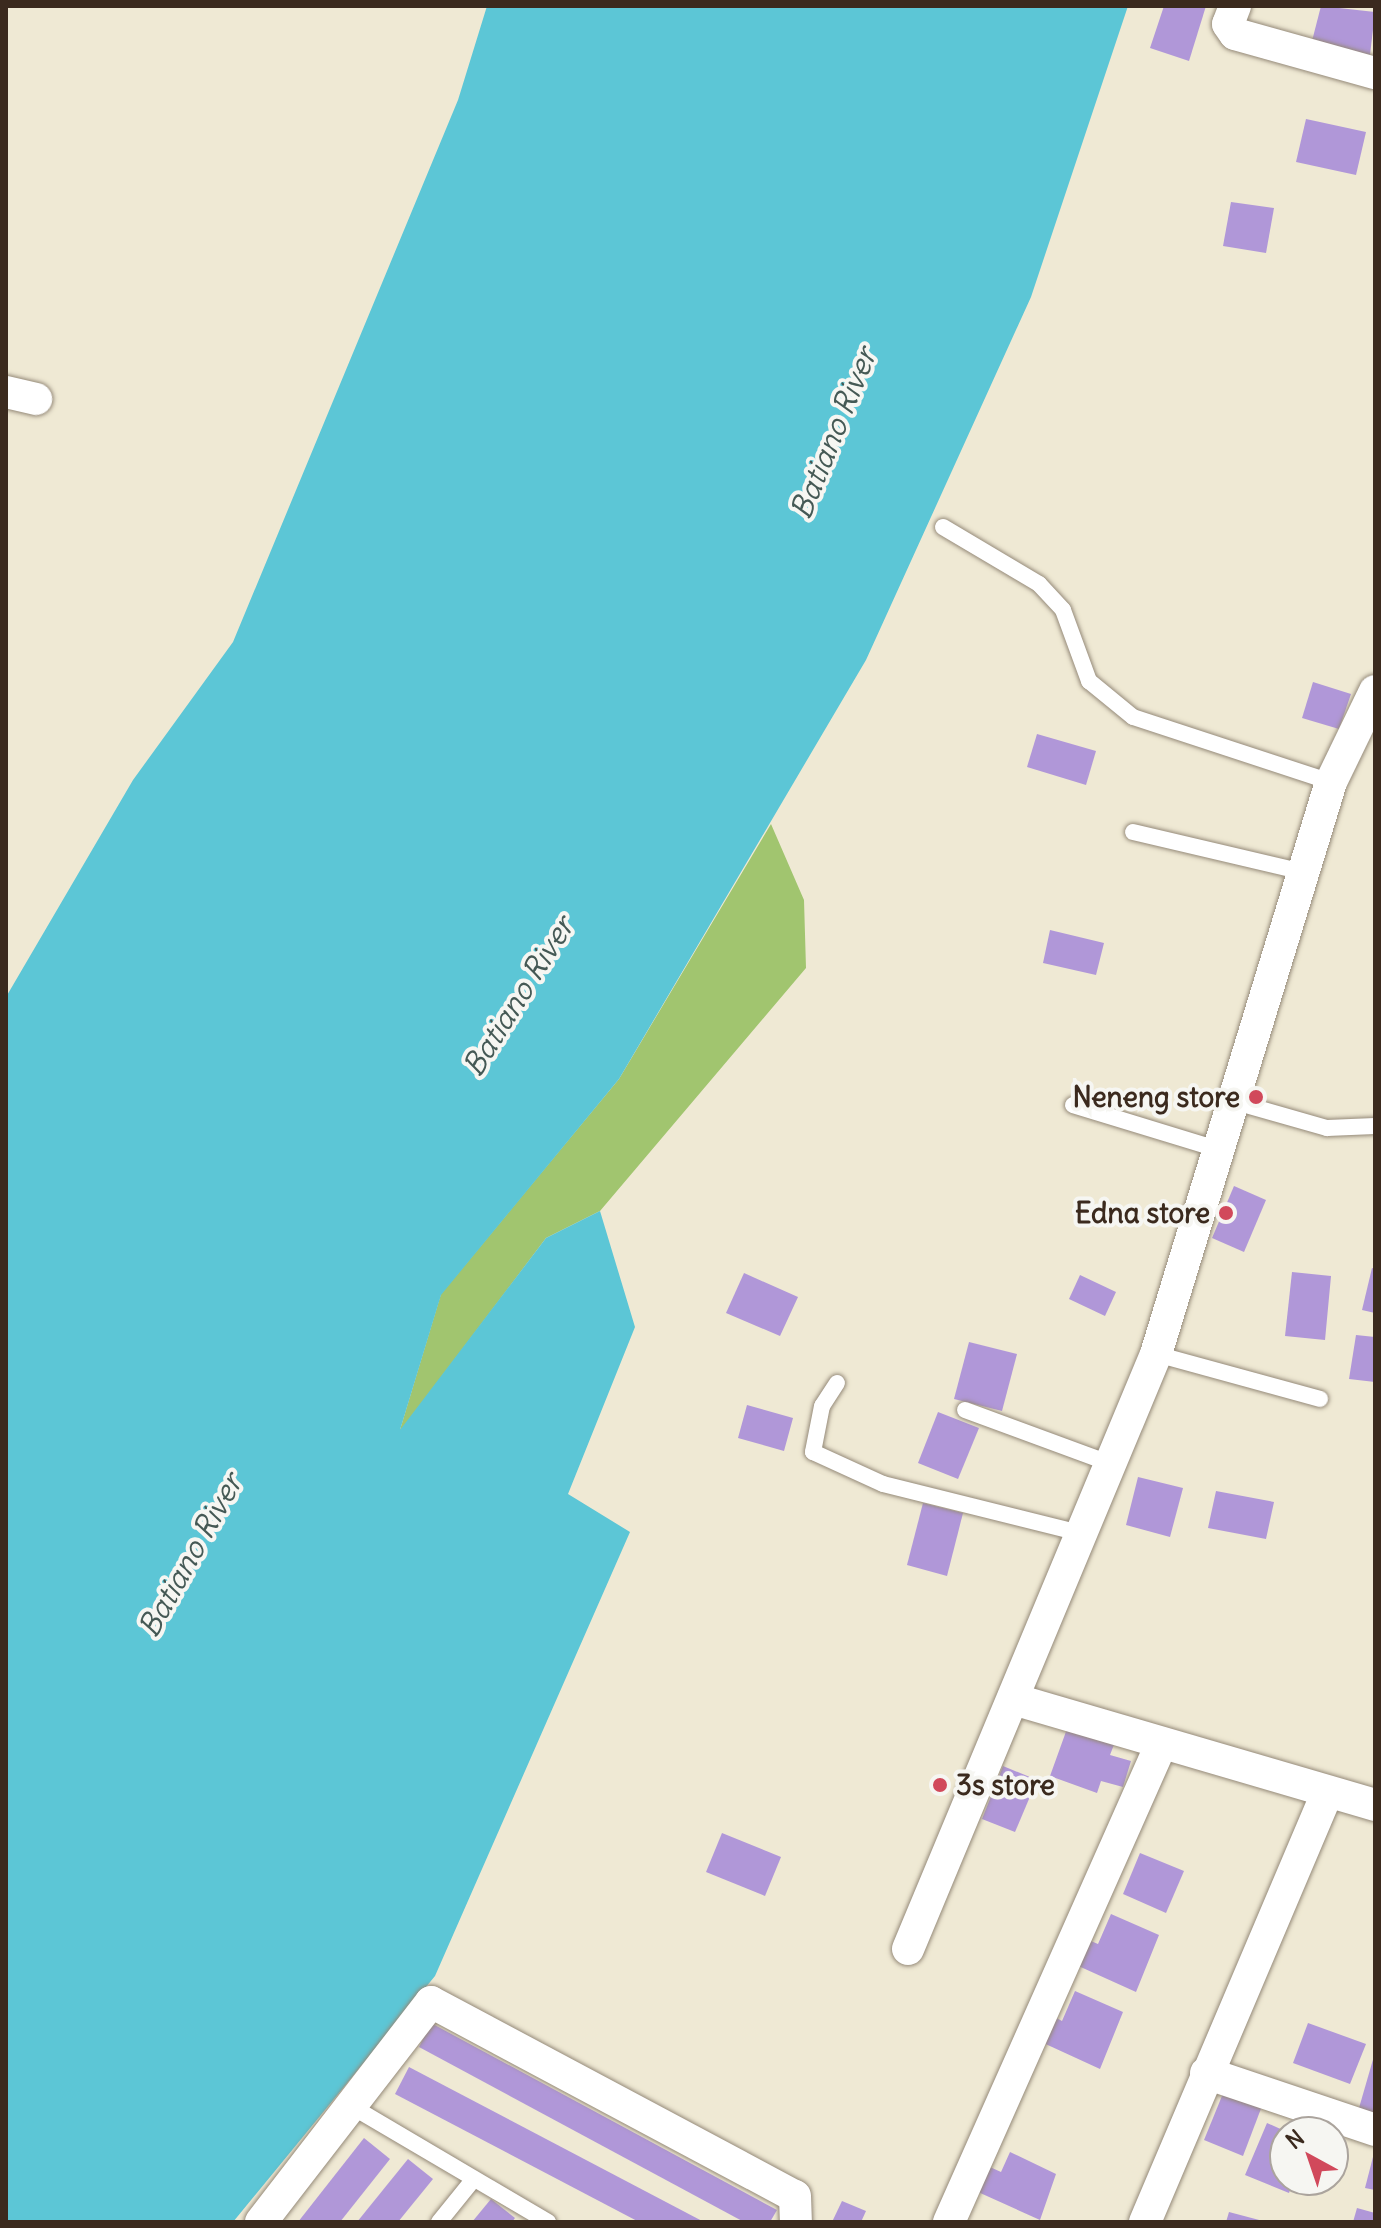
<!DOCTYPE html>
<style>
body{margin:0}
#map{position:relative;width:1381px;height:2228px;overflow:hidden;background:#efe9d4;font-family:Delius,sans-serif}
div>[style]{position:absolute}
.green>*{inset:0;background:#a1c56f}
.water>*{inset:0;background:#5cc6d6}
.building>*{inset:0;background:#b097d8}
.roads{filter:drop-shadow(0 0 2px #958a79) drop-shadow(0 0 2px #958a79)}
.lane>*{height:16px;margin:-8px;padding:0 8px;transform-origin:8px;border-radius:8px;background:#fff}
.street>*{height:32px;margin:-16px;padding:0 16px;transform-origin:16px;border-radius:16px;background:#fff}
.dots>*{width:22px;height:22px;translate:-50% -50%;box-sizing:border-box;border:4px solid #f6f6f2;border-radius:50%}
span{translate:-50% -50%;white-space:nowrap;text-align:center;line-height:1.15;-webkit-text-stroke:8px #f6f6f2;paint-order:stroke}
.poi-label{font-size:28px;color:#3b2a1e;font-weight:700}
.right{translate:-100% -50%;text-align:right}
.left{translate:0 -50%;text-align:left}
.water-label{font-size:30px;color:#455955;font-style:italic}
.frame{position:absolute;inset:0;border:8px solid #3b2a1e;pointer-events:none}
.north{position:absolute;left:1269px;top:2116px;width:80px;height:80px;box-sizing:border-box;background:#f6f6f2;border:2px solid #aba49d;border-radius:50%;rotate:320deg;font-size:22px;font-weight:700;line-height:32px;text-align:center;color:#3b2a1e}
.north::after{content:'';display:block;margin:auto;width:28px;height:36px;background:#d1495b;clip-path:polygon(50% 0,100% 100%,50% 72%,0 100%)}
</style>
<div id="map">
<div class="green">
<div style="clip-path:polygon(771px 824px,804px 900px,806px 968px,600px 1211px,546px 1238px,399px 1433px,441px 1294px,619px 1079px)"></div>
</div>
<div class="water">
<div style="clip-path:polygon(487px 6px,1128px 6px,1031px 297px,866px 660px,619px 1079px,441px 1295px,400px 1430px,546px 1238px,600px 1211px,635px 1327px,568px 1494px,630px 1532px,435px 1976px,233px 2222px,6px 2222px,6px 997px,133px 780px,233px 642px,458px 100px)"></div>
</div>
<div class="building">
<div style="clip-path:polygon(1164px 6px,1206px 6px,1189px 61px,1150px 48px)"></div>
<div style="clip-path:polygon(1321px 6px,1375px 12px,1370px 55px,1312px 41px)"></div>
<div style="clip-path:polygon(1306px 119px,1366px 132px,1356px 175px,1296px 162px)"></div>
<div style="clip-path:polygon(1231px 202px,1274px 208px,1266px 253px,1223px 246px)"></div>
<div style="clip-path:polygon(1313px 682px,1351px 694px,1339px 729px,1302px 718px)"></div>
<div style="clip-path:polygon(1037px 734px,1096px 751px,1086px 785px,1027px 767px)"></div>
<div style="clip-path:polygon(1050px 930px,1104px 943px,1096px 975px,1043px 963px)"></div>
<div style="clip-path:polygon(1234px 1186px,1266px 1200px,1244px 1252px,1212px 1238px)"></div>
<div style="clip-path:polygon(1372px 1268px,1375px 1269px,1375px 1313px,1362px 1310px)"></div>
<div style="clip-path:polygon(1292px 1272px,1331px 1276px,1325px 1340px,1285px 1336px)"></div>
<div style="clip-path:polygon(744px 1273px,798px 1297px,780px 1336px,726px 1313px)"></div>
<div style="clip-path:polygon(1080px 1275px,1116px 1292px,1105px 1316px,1069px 1299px)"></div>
<div style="clip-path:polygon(1356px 1335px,1375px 1337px,1375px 1382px,1349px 1379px)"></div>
<div style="clip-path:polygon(969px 1342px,1017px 1354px,1002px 1411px,954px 1399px)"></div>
<div style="clip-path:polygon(747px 1405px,793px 1418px,784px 1451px,738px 1438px)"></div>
<div style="clip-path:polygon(938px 1412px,979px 1428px,958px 1479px,918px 1463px)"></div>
<div style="clip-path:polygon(1138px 1477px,1183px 1488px,1170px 1537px,1126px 1525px)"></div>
<div style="clip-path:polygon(1216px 1491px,1274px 1502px,1266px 1539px,1208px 1528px)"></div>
<div style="clip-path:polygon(923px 1503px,963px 1513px,947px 1576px,907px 1565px)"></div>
<div style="clip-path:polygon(1068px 1726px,1115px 1742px,1110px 1755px,1131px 1761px,1123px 1787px,1101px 1781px,1097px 1793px,1050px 1776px)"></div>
<div style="clip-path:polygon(1003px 1766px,1037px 1780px,1015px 1832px,982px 1819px)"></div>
<div style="clip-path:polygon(722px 1833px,781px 1857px,765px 1896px,706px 1872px)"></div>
<div style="clip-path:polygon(1140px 1853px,1184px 1871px,1166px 1913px,1123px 1894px)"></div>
<div style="clip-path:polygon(1111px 1914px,1159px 1935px,1136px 1992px,1074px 1964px,1086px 1939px,1098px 1944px)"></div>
<div style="clip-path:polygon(1075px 1991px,1123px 2012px,1100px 2069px,1039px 2041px,1051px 2015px,1062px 2021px)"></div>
<div style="clip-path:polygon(431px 2023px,777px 2210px,770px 2222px,744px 2222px,419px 2047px)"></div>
<div style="clip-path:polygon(1308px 2023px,1366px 2044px,1350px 2084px,1293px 2063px)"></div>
<div style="clip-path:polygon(1374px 2056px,1375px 2056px,1375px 2113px,1359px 2108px)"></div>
<div style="clip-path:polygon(409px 2067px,704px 2222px,639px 2222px,395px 2094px)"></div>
<div style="clip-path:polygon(1224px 2091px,1262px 2106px,1243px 2156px,1204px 2140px)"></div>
<div style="clip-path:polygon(1267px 2123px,1285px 2131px,1285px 2180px,1294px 2180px,1289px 2193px,1245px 2175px)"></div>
<div style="clip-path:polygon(364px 2138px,390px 2159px,340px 2222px,298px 2222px)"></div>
<div style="clip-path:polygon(1010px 2152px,1056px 2174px,1040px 2220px,978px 2192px,990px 2167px,1001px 2172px)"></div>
<div style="clip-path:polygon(1374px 2153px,1375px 2153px,1375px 2190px,1365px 2188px)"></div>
<div style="clip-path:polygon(408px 2159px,433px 2179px,398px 2222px,357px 2222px)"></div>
<div style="clip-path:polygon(491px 2199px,515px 2218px,512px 2222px,472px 2222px)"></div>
<div style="clip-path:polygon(842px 2201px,866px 2211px,861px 2222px,832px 2222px)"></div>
<div style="clip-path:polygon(1357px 2208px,1375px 2213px,1375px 2222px,1353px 2222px)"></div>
<div style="clip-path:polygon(1229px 2212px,1263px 2221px,1263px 2222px,1226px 2222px)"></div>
</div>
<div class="roads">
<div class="lane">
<div style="left:943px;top:527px;width:112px;rotate:30.7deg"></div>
<div style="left:1039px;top:584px;width:35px;rotate:47deg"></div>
<div style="left:1063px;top:610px;width:76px;rotate:69.9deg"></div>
<div style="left:1089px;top:681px;width:57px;rotate:39.3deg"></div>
<div style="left:1133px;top:717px;width:208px;rotate:18.2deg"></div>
<div style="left:1133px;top:832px;width:175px;rotate:13.2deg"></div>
<div style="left:1232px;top:1101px;width:99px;rotate:15.9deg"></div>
<div style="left:1327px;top:1128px;width:48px;rotate:-2.4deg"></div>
<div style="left:1073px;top:1105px;width:151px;rotate:17deg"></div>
<div style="left:1156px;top:1354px;width:170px;rotate:15.3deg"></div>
<div style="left:837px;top:1383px;width:27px;rotate:123deg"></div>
<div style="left:822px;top:1406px;width:47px;rotate:101.1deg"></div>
<div style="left:813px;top:1452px;width:77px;rotate:24.6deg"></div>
<div style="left:883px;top:1484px;width:207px;rotate:14deg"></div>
<div style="left:965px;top:1410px;width:157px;rotate:20.2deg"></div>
<div style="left:351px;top:2106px;width:229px;rotate:30.5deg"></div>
<div style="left:439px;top:2222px;width:54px;rotate:-51deg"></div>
</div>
<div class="street">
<div style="left:1235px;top:6px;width:19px;rotate:111deg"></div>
<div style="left:1228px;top:24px;width:12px;rotate:55deg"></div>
<div style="left:1235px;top:34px;width:145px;rotate:15.6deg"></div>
<div style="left:6px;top:392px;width:31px;rotate:13deg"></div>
<div style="left:1013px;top:1699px;width:377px;rotate:16.3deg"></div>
<div style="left:908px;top:1949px;width:645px;rotate:-67.37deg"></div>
<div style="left:1156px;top:1354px;width:598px;rotate:-72.99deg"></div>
<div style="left:1331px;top:782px;width:101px;rotate:-64.2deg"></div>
<div style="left:1206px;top:2073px;width:178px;rotate:18.6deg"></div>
<div style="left:261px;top:2222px;width:278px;rotate:-52.3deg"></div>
<div style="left:431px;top:2002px;width:412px;rotate:28.1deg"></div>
<div style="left:795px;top:2196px;width:26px;rotate:88deg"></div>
<div style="left:949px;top:2222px;width:520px;rotate:-66.05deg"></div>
<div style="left:1145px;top:2222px;width:465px;rotate:-67deg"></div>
</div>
</div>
<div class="dots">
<div style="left:1256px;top:1097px;background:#d1495b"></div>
<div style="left:1226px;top:1213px;background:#d1495b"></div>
<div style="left:940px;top:1785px;background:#d1495b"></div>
</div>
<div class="poi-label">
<span class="right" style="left:1240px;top:1097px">Neneng store</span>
<span class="right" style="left:1210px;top:1213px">Edna store</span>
<span class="left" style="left:956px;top:1785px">3s store</span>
</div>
<div class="water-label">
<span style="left:833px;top:433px;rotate:-68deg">Batiano River</span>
<span style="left:518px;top:996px;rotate:-58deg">Batiano River</span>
<span style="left:190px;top:1555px;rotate:-61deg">Batiano River</span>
</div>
<div class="frame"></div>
<div class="north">N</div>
</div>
